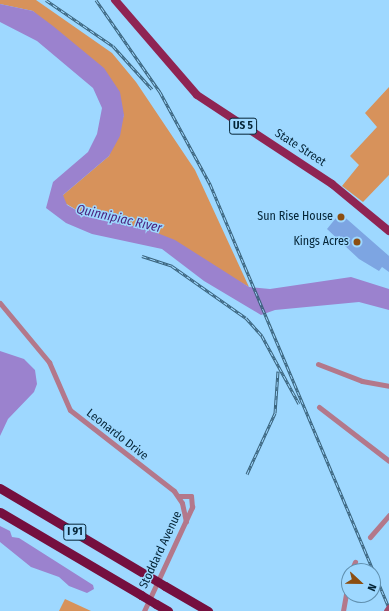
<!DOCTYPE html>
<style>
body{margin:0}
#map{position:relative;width:389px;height:611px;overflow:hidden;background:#9ed8ff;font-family:"Fira Sans Condensed",sans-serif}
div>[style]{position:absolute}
.green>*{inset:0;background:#d7925b}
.water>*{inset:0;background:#9b82ce}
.building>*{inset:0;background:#7da5e2}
.street>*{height:5px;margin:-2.5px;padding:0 2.5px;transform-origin:2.5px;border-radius:2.5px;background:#b3788b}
.primary>*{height:8px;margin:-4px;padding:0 4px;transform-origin:4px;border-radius:4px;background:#8f2453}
.highway>*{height:9px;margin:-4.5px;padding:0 4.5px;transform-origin:4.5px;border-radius:4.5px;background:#750f3f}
.rail>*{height:3px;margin-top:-1.5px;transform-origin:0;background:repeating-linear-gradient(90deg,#9ed8ff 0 4.5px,#38617a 0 9px);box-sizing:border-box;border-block:1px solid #38617a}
.secondary-bridge>*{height:7px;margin:-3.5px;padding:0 3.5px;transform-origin:3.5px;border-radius:3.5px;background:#a04b6a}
.highway-bridge>*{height:9px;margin:-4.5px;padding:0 4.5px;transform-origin:4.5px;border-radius:4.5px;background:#750f3f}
.dots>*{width:11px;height:11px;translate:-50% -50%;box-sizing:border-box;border:2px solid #9ed8ff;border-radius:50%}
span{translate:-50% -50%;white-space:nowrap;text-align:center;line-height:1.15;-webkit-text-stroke:3px #9ed8ff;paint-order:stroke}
.shield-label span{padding:1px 3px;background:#9ed8ff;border:1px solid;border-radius:3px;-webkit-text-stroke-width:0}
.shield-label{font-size:11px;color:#042436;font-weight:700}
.street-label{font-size:12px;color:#042436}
.poi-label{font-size:12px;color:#042436}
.right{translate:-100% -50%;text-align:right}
.water-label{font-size:13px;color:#4b257e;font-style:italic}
.north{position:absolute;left:341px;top:563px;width:40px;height:40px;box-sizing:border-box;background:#9ed8ff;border:1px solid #6090af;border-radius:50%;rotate:112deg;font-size:11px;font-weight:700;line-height:16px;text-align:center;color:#042436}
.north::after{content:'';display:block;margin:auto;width:14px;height:18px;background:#8c4e11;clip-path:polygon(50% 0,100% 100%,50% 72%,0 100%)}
</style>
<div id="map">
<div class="green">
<div style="clip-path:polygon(0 0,36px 0,112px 53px,136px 82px,195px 170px,249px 287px,147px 229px,87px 216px,63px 202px,63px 195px,109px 156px,124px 115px,33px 11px,0 4px)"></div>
<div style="clip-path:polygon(389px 87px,389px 175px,363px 202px,342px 186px,359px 165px,350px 156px,377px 127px,365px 113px)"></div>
<div style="clip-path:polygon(65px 599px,91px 611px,59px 611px)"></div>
</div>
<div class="water">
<div style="clip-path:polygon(0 4px,33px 11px,53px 26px,104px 68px,120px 92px,124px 115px,120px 136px,109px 156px,63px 195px,67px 205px,87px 216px,147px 229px,175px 240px,249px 287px,270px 289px,351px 277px,389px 289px,389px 310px,359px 302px,275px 310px,261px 315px,204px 281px,162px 249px,92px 234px,66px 223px,46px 208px,53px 182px,88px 152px,97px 134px,102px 108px,93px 88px,37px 41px,0 22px)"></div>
<div style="clip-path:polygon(0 351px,24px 359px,35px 370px,37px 384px,34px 392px,8px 419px,0 436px)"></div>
<div style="clip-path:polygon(0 526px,10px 531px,12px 537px,19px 538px,93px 585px,94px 589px,87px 593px,69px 586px,59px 577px,31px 567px,0 542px)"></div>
</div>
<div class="building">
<div style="clip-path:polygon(340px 213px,389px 256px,389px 272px,382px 267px,379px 271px,359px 259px,327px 229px)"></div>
</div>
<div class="street">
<div style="left:0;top:303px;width:77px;rotate:50.3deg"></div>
<div style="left:49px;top:362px;width:52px;rotate:66.4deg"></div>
<div style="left:70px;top:410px;width:132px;rotate:37.9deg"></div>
<div style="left:174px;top:491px;width:14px;rotate:56deg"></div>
<div style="left:182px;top:503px;width:19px;rotate:78deg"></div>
<div style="left:318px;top:364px;width:47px;rotate:21.1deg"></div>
<div style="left:362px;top:381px;width:27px;rotate:10deg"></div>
<div style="left:319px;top:407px;width:88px;rotate:37.6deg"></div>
<div style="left:370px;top:537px;width:29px;rotate:-49deg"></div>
<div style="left:351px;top:571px;width:10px;rotate:-66deg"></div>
<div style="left:144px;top:611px;width:115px;rotate:-65.2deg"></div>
<div style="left:192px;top:507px;width:11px;rotate:-95deg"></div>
<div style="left:191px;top:496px;width:12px;rotate:180deg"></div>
<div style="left:343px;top:611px;width:34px;rotate:-80deg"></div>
</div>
<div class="primary">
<div style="left:115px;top:0;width:125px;rotate:49.2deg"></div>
<div style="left:197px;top:95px;width:162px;rotate:33.4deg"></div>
<div style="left:332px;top:184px;width:74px;rotate:39.5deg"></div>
</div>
<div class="highway">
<div style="left:0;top:488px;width:174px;rotate:30.7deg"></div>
<div style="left:0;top:512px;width:164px;rotate:30.5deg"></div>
<div style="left:165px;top:586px;width:50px;rotate:30.2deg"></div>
<div style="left:156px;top:604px;width:14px;rotate:30deg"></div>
</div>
<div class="rail">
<div style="left:46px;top:0;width:81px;rotate:34.5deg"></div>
<div style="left:113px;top:46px;width:58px;rotate:47.8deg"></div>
<div style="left:96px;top:0;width:112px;rotate:55.2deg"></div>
<div style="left:160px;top:92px;width:105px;rotate:61.5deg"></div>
<div style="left:210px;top:184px;width:460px;rotate:67.1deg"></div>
<div style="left:142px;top:256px;width:32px;rotate:18deg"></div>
<div style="left:172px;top:266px;width:90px;rotate:35.1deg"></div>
<div style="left:246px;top:318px;width:24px;rotate:48deg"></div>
<div style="left:262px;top:336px;width:77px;rotate:61.4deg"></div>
<div style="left:247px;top:474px;width:67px;rotate:-65.3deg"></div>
<div style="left:275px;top:413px;width:42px;rotate:-85.9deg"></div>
</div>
<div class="secondary-bridge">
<div style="left:387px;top:611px;width:4px;rotate:-56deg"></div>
</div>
<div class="highway-bridge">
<div style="left:150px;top:577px;width:17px;rotate:31deg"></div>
<div style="left:141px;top:595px;width:17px;rotate:31deg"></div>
</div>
<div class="dots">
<div style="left:341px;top:217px;background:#8c4e11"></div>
<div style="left:357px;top:242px;background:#8c4e11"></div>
</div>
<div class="shield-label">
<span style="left:243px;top:126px">US 5</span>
<span style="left:75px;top:532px">I 91</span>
</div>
<div class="street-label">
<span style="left:300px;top:148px;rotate:33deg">State Street</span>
<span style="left:117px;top:435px;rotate:38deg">Leonardo Drive</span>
<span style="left:161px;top:550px;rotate:-65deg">Stoddard Avenue</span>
</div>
<div class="poi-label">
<span class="right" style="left:333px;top:217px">Sun Rise House</span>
<span class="right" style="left:349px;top:242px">Kings Acres</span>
</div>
<div class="water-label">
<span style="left:119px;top:219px;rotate:13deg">Quinnipiac River</span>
</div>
<div class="north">N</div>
</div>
